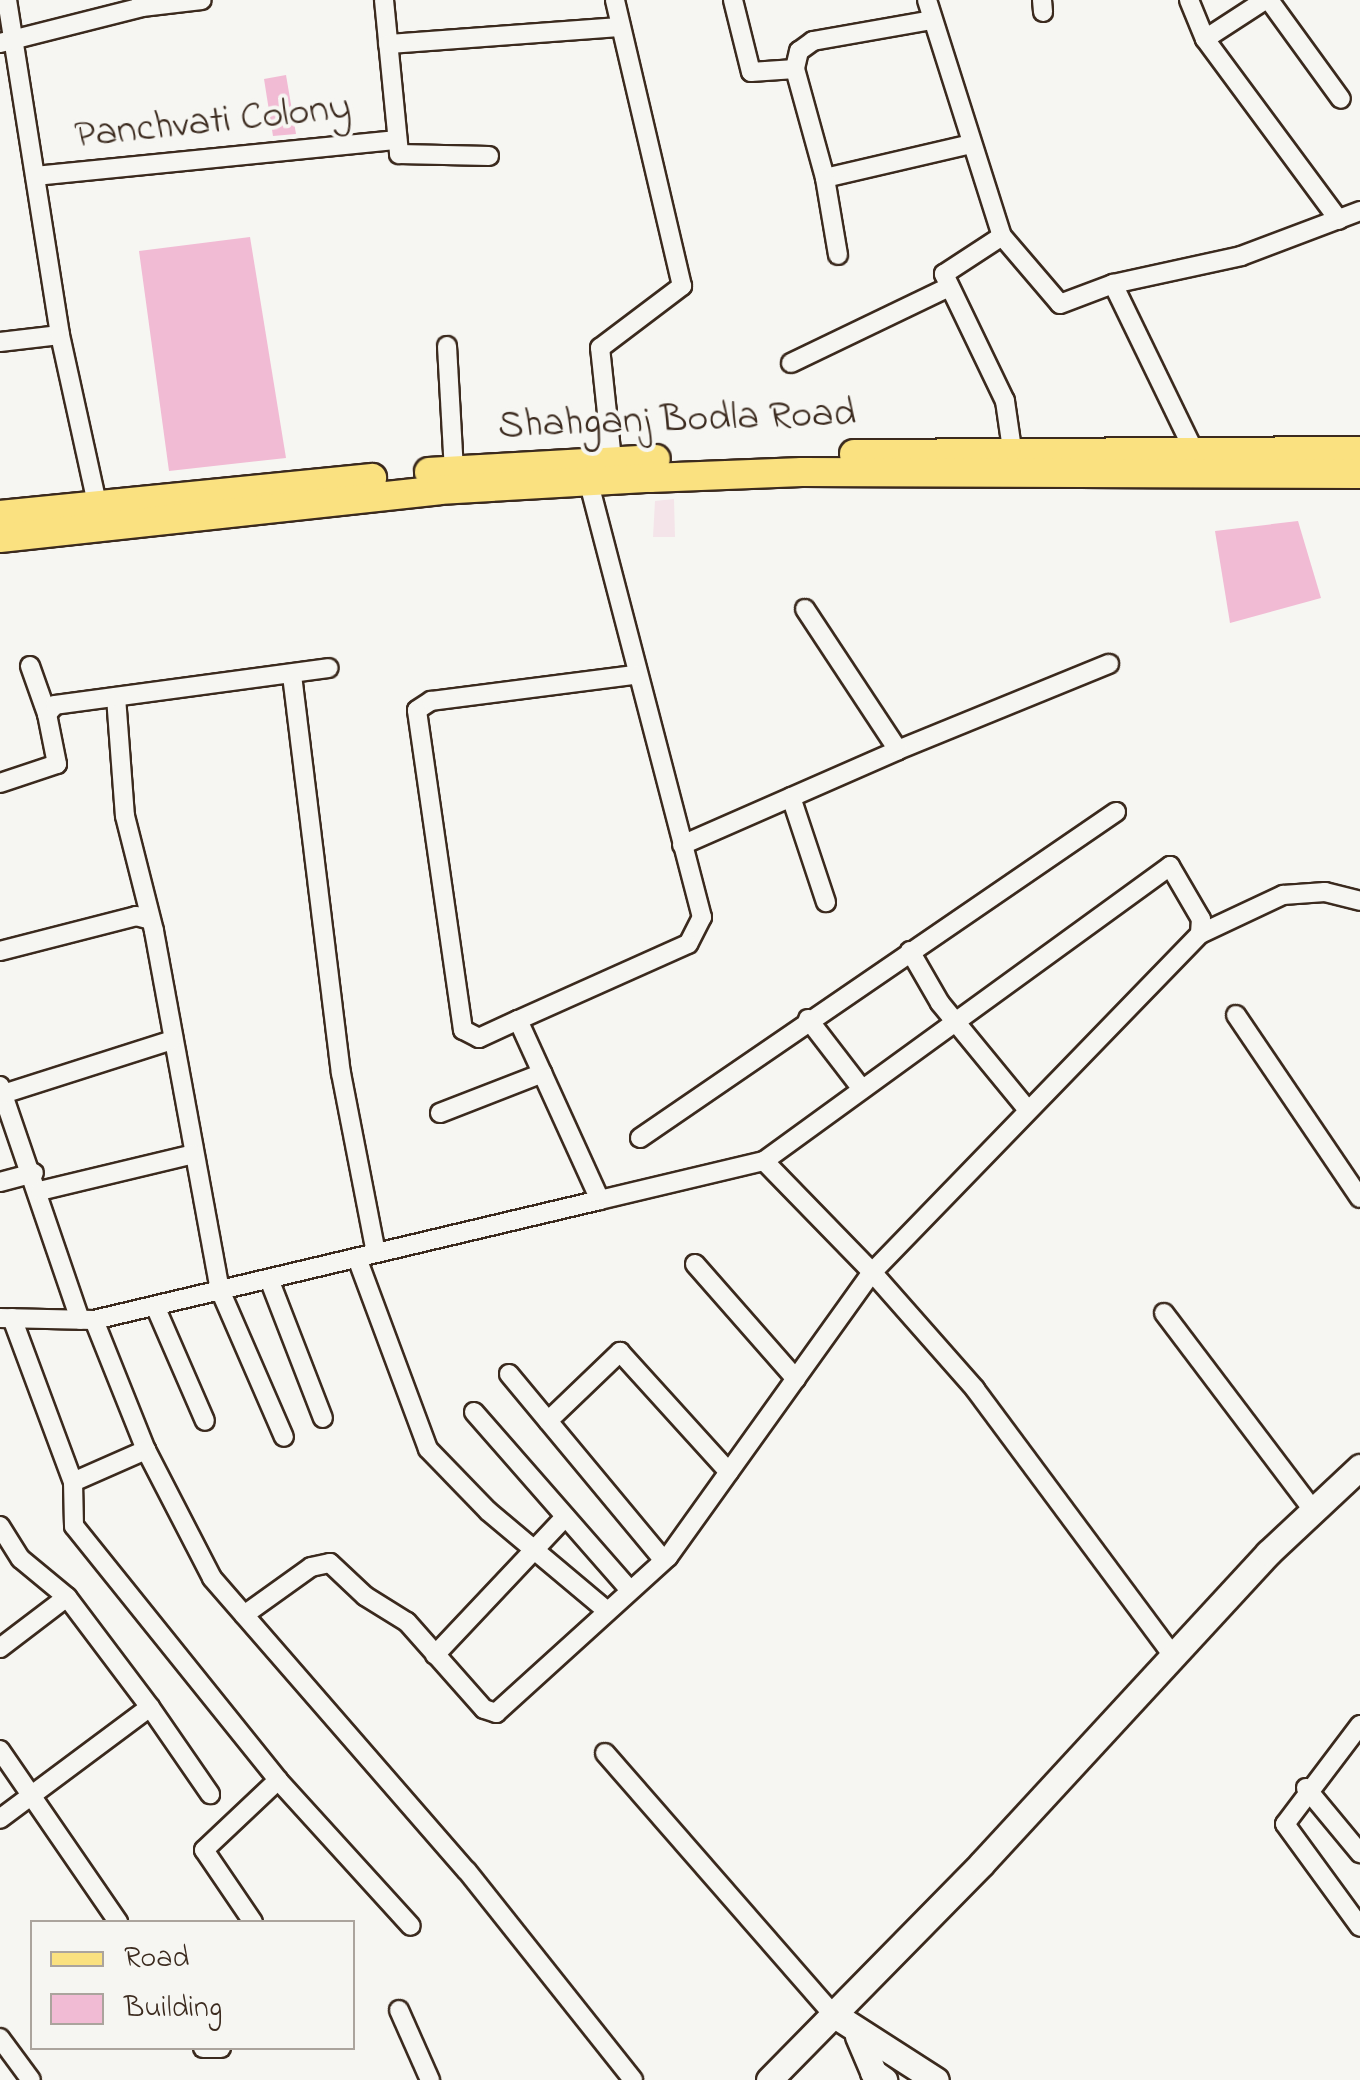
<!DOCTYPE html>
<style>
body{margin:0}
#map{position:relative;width:1360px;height:2080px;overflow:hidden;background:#f6f6f2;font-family:"Indie Flower",sans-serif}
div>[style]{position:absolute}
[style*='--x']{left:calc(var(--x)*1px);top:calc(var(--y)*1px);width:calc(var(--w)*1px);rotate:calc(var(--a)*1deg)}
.built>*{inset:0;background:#f4e4e9}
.building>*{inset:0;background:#f1bbd4}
.roads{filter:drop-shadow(2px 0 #3b2a1e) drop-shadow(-2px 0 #3b2a1e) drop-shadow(0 2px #3b2a1e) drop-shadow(0 -2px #3b2a1e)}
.street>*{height:18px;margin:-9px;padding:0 9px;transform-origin:9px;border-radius:9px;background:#f6f6f2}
.secondary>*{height:25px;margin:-12.5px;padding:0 12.5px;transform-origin:12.5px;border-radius:12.5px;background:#f6f6f2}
.primary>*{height:28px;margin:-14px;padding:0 14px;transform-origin:14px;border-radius:14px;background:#fae180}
span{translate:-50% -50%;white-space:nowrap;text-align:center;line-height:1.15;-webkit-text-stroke:8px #f6f6f2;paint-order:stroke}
.street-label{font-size:40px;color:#3b2a1e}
.legend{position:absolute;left:30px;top:1920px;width:325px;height:130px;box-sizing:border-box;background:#f6f6f2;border:2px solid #aba49d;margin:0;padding:12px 18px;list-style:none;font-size:30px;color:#3b2a1e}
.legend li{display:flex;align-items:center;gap:20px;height:50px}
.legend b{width:50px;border:2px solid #aba49d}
</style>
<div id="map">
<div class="built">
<div style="clip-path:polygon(674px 499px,675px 537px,653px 537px,655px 501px)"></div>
</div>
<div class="building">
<div style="clip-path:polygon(286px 75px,296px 134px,273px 136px,264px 79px)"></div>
<div style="clip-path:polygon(250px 237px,286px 458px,169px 471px,139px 251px)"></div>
<div style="clip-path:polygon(1298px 521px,1321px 598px,1230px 623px,1215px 531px)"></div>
</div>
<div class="roads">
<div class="street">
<div style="--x:7;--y:0;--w:339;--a:81"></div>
<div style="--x:141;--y:0;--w:7;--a:82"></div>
<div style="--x:142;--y:7;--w:60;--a:-6.7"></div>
<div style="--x:384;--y:0;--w:155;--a:84.4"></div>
<div style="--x:399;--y:154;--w:90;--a:1.3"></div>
<div style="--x:733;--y:0;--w:74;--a:76"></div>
<div style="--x:751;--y:72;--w:44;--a:-3.9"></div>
<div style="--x:927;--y:0;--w:248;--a:72.4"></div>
<div style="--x:1042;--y:0;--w:12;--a:85"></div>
<div style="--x:1189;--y:0;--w:42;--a:67.7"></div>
<div style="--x:1205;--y:39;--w:225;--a:53.5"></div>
<div style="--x:1269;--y:0;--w:122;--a:54"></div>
<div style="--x:932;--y:20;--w:121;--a:170"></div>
<div style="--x:813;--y:41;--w:17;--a:144"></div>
<div style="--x:799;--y:51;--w:18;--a:103"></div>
<div style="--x:795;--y:69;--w:113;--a:74.6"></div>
<div style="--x:825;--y:178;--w:150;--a:-13.1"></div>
<div style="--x:1205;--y:39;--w:72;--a:-33"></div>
<div style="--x:0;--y:43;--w:146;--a:-14.2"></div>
<div style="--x:388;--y:44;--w:233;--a:-4.2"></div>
<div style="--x:35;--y:176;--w:364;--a:-5.7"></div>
<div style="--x:825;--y:178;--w:78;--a:80.4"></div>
<div style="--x:1113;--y:284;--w:188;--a:64.1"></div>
<div style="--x:0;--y:342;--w:60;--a:-6.7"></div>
<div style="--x:60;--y:335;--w:181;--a:77.6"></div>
<div style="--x:447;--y:346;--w:124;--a:86.8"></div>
<div style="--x:791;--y:363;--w:173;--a:-25.7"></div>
<div style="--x:1012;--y:449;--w:49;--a:-98.3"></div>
<div style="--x:1005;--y:401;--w:141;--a:-115.7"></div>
<div style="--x:944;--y:274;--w:69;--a:-33.2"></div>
<div style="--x:1002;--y:236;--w:89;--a:49.5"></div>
<div style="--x:1060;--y:304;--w:57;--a:-20.7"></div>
<div style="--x:1113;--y:284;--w:131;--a:-12.3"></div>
<div style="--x:1241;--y:256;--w:127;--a:-20.7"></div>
<div style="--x:613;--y:469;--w:122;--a:-96.1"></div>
<div style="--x:600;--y:348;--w:103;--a:-37.1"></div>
<div style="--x:682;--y:286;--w:294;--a:-103.2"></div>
<div style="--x:586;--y:472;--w:460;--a:75.4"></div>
<div style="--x:702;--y:917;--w:30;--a:117"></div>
<div style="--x:688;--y:944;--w:186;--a:155.9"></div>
<div style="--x:518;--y:1020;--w:198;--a:65.5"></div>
<div style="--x:600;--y:1200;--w:169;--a:-13.4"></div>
<div style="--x:764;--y:1161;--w:502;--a:-36"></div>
<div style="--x:1170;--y:866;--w:61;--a:59.7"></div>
<div style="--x:1201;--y:919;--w:15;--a:94"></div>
<div style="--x:1200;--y:934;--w:471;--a:134.1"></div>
<div style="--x:872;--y:1272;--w:156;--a:48.6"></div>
<div style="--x:975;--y:1389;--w:332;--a:53.4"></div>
<div style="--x:30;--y:666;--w:51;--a:70.5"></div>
<div style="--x:292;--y:675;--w:401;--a:83"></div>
<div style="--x:341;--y:1073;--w:183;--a:79"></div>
<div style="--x:116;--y:697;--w:119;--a:85.7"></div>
<div style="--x:125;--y:816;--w:119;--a:75.8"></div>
<div style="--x:154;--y:931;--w:365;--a:79.6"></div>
<div style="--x:220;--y:1290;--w:160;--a:66.5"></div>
<div style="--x:898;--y:750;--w:228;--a:-22.2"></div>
<div style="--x:0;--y:783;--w:60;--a:-18.4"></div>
<div style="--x:57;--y:764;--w:51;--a:-101.3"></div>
<div style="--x:47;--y:714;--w:12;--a:-48"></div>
<div style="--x:55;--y:705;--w:276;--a:-7.7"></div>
<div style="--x:791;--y:797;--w:111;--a:71.6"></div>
<div style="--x:682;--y:845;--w:236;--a:-23.7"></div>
<div style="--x:898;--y:750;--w:169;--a:-123.4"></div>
<div style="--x:1200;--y:934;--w:92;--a:-25.2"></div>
<div style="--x:1283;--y:895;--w:42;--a:-4.1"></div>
<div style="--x:1325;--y:892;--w:36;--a:14"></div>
<div style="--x:0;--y:951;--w:140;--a:-14.4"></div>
<div style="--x:136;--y:916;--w:11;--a:15"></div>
<div style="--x:910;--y:951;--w:60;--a:60"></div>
<div style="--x:940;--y:1003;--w:137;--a:50.6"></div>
<div style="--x:1236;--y:1015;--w:221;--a:55.9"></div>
<div style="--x:808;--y:1019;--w:88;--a:52.4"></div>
<div style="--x:518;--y:1020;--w:43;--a:155.2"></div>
<div style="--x:479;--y:1038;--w:18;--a:-153"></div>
<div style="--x:463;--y:1030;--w:323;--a:-98.2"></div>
<div style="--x:417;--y:710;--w:17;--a:-33"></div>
<div style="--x:431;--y:701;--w:206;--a:-7.3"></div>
<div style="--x:0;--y:1086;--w:247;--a:71.1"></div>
<div style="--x:3;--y:1094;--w:177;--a:-17.7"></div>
<div style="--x:440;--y:1113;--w:110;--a:-21.2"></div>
<div style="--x:640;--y:1138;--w:577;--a:-34.41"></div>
<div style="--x:0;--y:1182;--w:35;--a:-15"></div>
<div style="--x:40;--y:1191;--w:158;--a:-13.5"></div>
<div style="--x:357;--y:1258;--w:204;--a:69.6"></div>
<div style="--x:428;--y:1449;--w:86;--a:45.9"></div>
<div style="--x:488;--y:1511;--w:155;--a:40"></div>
<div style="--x:695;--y:1264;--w:153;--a:48.7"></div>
<div style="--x:269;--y:1279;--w:149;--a:68.8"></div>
<div style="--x:155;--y:1306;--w:125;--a:66.5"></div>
<div style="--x:1164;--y:1313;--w:248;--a:52.9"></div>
<div style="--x:0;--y:1318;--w:94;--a:1.2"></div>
<div style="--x:94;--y:1320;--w:520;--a:-13.34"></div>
<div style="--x:12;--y:1318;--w:175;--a:69.6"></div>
<div style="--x:73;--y:1482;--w:44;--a:88.7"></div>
<div style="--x:74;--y:1526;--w:326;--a:51.2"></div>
<div style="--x:278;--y:1780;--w:197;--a:47.7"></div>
<div style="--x:94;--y:1320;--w:140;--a:68.2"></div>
<div style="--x:146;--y:1450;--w:144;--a:62.7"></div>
<div style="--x:212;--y:1578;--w:388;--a:49"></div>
<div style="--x:467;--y:1871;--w:267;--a:51.5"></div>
<div style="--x:509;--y:1374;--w:238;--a:50.3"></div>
<div style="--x:661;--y:1557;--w:7;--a:0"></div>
<div style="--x:668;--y:1557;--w:350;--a:-54.4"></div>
<div style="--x:872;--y:1272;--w:155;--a:-134.2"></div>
<div style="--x:474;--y:1412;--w:237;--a:48.8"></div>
<div style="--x:548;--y:1421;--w:100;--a:-43.8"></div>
<div style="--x:620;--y:1352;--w:162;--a:47.8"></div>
<div style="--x:73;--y:1482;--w:80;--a:-23.7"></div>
<div style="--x:0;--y:1526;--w:39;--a:58"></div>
<div style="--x:21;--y:1559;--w:60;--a:39.6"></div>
<div style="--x:244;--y:1615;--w:82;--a:-35.6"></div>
<div style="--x:311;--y:1567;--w:19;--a:-12"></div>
<div style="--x:330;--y:1563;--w:48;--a:43.3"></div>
<div style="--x:365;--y:1596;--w:49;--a:31.8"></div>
<div style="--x:407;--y:1622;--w:116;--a:48.5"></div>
<div style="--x:484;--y:1709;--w:13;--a:18"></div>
<div style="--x:496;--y:1713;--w:232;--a:-42.2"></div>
<div style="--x:0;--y:1648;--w:84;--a:-37.3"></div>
<div style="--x:67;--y:1597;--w:138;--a:53"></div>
<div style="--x:150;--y:1707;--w:187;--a:143.3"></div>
<div style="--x:435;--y:1655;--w:190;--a:-46.7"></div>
<div style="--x:150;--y:1707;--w:106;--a:55.4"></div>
<div style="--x:1360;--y:1725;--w:124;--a:127.1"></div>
<div style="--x:1285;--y:1824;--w:127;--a:53.9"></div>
<div style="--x:0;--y:1750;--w:209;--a:55.5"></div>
<div style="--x:605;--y:1753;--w:347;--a:48.9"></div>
<div style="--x:1306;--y:1788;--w:85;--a:50.3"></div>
<div style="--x:253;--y:1922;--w:87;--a:-124.2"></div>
<div style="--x:204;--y:1850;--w:102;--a:-43.4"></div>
<div style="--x:399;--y:2010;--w:77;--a:66.1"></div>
<div style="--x:0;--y:2038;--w:52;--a:53.6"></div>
<div style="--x:203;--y:2048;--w:18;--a:0"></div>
</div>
<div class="secondary">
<div style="--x:833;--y:2014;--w:122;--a:32.7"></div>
<div style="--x:858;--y:2036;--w:39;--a:67"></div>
<div style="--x:873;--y:2072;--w:14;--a:36"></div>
<div style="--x:769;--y:2080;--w:304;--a:-45.5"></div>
<div style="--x:982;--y:1863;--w:422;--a:-47.3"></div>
<div style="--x:1268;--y:1553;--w:126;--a:-43.1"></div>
</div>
<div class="primary">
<div style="--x:854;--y:454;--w:506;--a:-0.34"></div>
<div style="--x:429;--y:472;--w:227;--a:-3.3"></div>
<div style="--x:0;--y:515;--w:374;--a:-5.7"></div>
<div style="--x:0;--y:538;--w:442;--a:-6.2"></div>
<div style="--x:439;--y:490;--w:211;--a:-3.3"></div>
<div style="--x:650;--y:478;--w:152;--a:-2.3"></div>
<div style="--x:802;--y:472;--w:558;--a:0.21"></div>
</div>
</div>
<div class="street-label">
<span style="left:213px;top:123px;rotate:-6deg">Panchvati Colony</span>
<span style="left:677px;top:421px;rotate:-2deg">Shahganj Bodla Road</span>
</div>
<ul class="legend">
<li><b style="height:12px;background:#fae180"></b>Road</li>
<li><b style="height:28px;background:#f1bbd4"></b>Building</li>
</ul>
</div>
